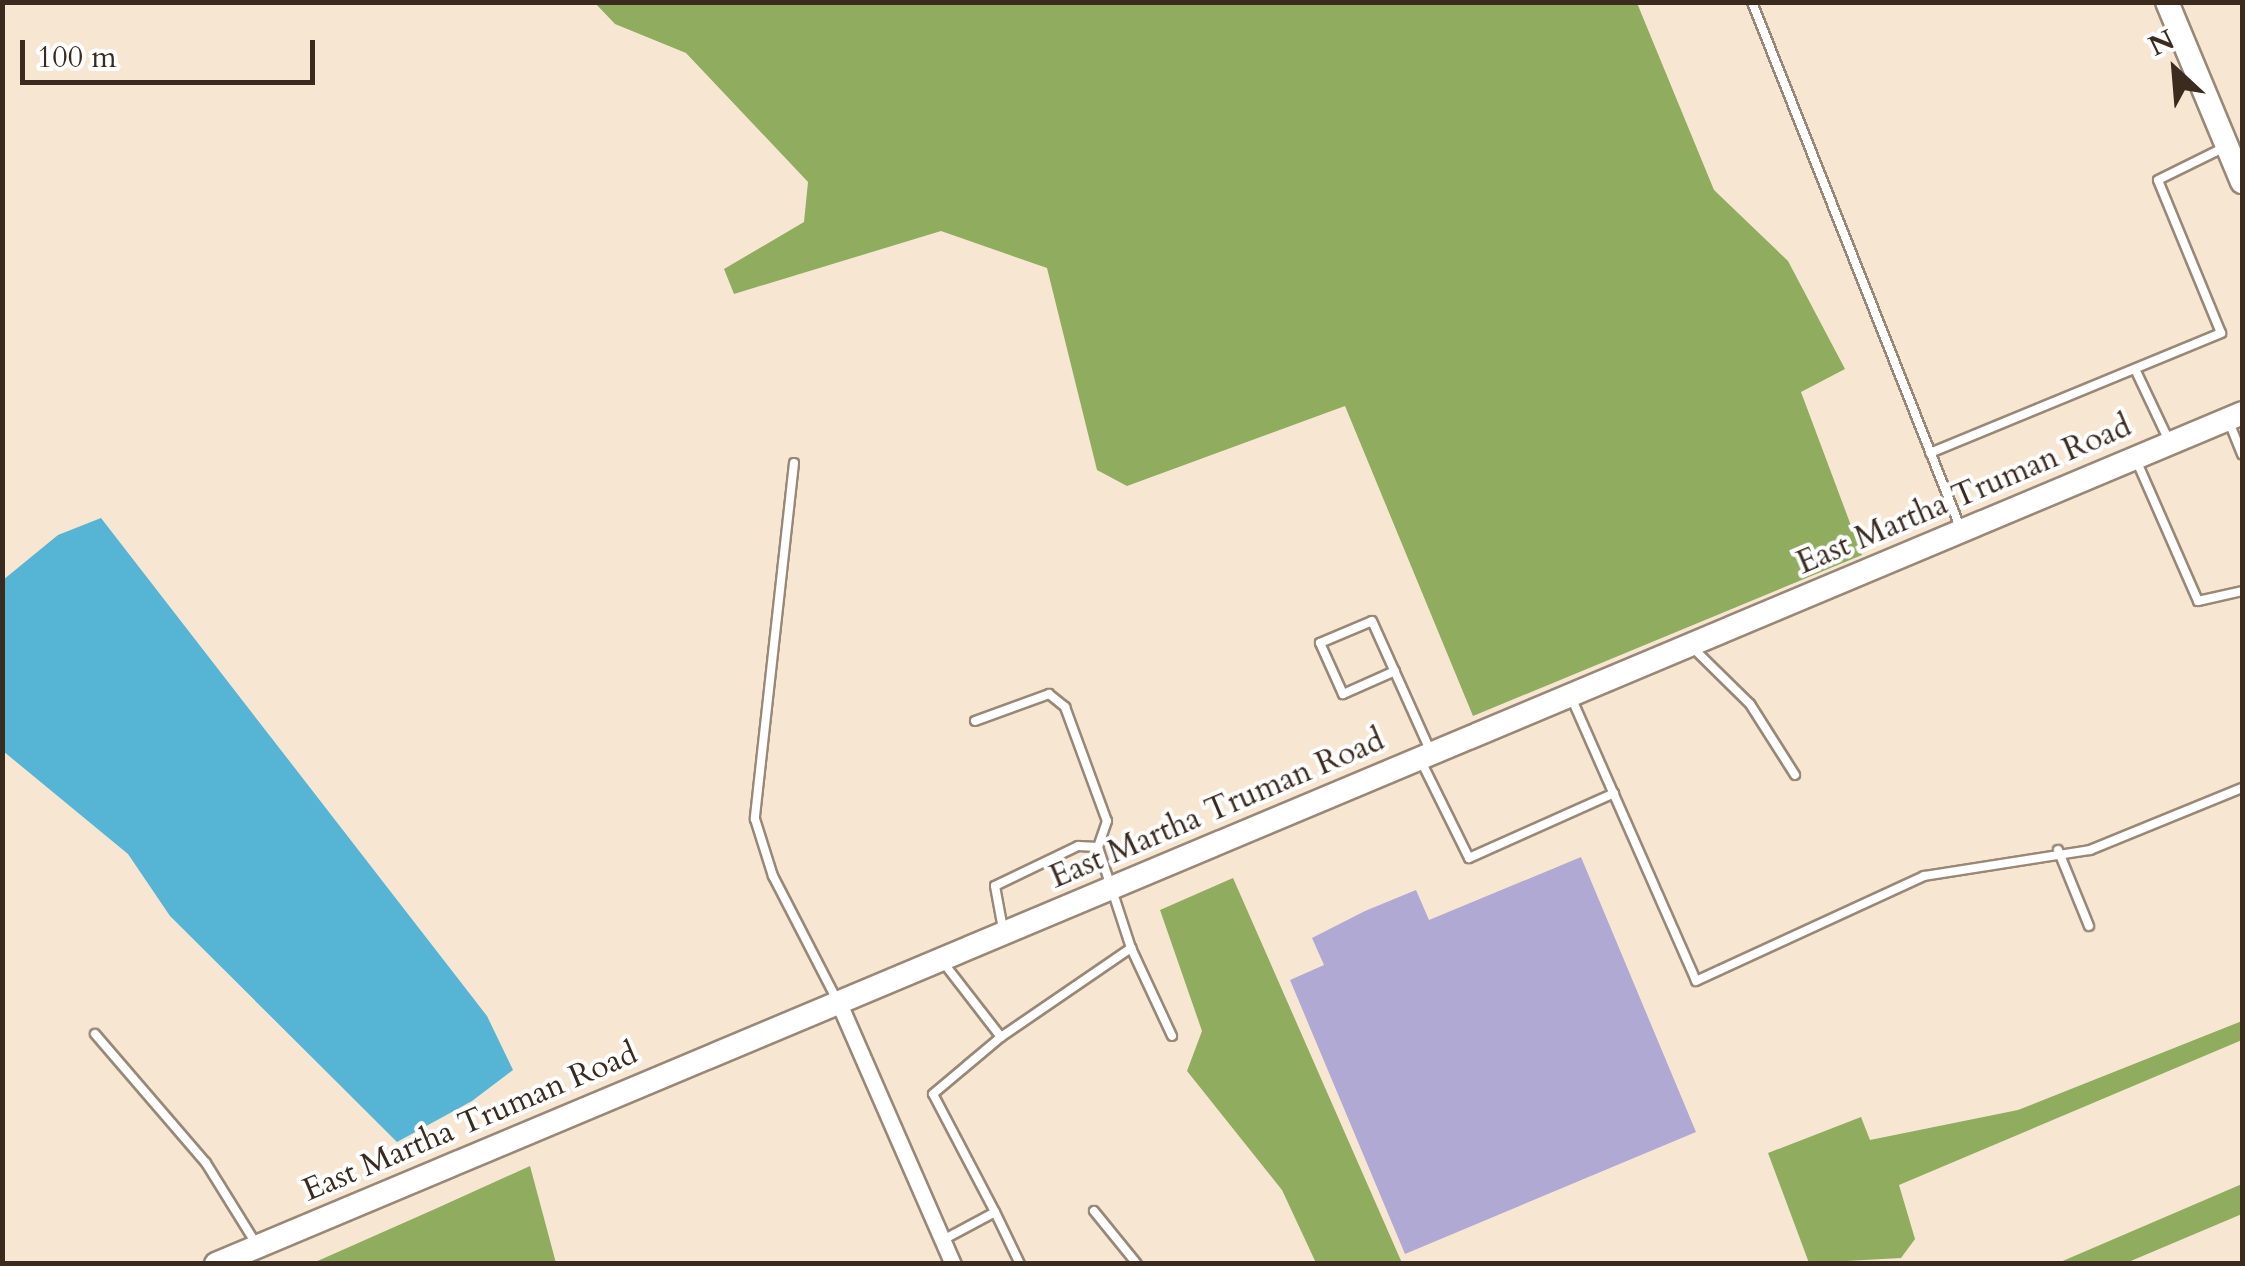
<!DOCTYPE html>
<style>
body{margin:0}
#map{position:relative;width:2245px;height:1266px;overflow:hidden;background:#f7e7d2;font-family:Cardo,serif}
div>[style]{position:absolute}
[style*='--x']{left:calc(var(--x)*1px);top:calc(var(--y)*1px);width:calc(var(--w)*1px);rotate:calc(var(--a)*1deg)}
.forest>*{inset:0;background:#8fac5f}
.water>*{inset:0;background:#56b4d4}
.building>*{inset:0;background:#b0a9d3}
.roads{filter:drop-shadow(2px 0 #998878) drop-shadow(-2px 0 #998878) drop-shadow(0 2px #998878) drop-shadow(0 -2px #998878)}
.service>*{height:8px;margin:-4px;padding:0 4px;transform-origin:4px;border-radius:4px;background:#fff}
.minor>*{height:15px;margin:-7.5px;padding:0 7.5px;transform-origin:7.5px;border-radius:7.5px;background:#fff}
.secondary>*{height:22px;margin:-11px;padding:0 11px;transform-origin:11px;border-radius:11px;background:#fff}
span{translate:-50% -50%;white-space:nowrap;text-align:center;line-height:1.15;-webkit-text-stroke:8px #fff;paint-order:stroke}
.street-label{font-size:32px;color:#3b2a1e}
.frame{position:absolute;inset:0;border:5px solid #3b2a1e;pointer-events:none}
.north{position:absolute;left:2125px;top:20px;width:100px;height:100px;-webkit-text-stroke:8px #fff;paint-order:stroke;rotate:334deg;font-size:28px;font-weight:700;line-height:40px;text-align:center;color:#3b2a1e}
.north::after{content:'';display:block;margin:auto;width:35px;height:45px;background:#3b2a1e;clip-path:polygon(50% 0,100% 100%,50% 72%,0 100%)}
.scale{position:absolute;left:20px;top:40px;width:295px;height:45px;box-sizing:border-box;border:5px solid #3b2a1e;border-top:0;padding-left:12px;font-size:30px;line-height:35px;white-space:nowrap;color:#3b2a1e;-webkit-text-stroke:8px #fff;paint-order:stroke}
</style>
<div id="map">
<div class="forest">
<div style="clip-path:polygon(595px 3px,1637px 3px,1714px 190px,1788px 261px,1845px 369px,1801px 392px,1862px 555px,1473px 716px,1345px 406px,1127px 486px,1097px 470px,1047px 268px,941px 231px,734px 294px,724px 269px,804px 222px,808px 182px,686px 53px,615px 24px)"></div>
<div style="clip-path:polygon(1233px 878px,1402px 1263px,1316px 1263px,1282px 1190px,1187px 1071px,1202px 1031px,1160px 910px)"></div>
<div style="clip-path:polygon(2242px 1021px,2242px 1040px,1899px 1185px,1915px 1239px,1901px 1258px,1809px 1263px,1768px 1153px,1861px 1117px,1870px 1140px,2018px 1110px)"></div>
<div style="clip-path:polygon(530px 1166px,556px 1263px,313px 1263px,435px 1209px)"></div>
<div style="clip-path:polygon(2242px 1184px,2242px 1214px,2126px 1263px,2058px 1263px)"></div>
</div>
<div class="water">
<div style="clip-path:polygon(101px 518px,487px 1016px,513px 1070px,472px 1101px,397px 1142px,170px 916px,128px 854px,3px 751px,3px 580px,58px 535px)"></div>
</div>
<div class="building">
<div style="clip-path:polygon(1581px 857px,1696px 1132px,1405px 1254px,1290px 980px,1324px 965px,1312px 938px,1365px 911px,1416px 890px,1429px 920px)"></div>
</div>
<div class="roads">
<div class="service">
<div style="--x:1752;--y:2;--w:565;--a:68.39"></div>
<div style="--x:2135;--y:369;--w:80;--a:64.7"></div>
<div style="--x:2229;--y:422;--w:35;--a:68"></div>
<div style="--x:1930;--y:453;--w:315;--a:-22.4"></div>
<div style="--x:2221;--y:333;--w:165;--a:-112.4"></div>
<div style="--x:2158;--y:180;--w:75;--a:-26.2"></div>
<div style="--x:2137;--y:462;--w:152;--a:66.3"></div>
<div style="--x:2198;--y:601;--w:45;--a:-12.8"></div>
<div style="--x:794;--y:463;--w:358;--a:96.3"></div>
<div style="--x:755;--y:819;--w:60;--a:72.5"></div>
<div style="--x:773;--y:876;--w:137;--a:62.7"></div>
<div style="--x:1693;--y:648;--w:80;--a:44.5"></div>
<div style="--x:1750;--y:704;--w:84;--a:57.6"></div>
<div style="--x:1395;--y:671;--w:57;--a:156.1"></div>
<div style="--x:1343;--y:694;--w:56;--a:-114.3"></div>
<div style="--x:1320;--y:643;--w:56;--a:-22.9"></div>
<div style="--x:1372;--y:621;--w:141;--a:65.8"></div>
<div style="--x:1571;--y:697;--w:310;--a:66.2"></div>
<div style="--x:1696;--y:981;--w:251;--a:-24.7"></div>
<div style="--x:1924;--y:876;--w:168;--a:-8.9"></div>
<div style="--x:2090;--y:850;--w:164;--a:-22.2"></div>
<div style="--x:975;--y:721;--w:79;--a:-20"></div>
<div style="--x:1049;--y:694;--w:21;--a:39"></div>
<div style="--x:1065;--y:707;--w:121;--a:69.8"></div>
<div style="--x:1107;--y:821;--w:28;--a:109"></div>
<div style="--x:1422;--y:763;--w:106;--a:63.7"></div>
<div style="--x:1469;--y:858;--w:159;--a:-24.1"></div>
<div style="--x:2058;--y:850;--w:82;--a:67.8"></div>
<div style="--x:1131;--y:948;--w:97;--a:65"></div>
<div style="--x:95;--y:1034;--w:170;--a:49.3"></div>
<div style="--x:206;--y:1163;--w:93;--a:58.2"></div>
<div style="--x:1001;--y:1037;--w:158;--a:-34.4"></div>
<div style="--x:1131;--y:948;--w:106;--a:-108.1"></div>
<div style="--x:1098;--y:847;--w:20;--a:-177"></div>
<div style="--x:1078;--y:846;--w:92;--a:154.3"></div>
<div style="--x:995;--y:886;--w:44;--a:79.5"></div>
<div style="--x:1094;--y:1211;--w:68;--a:50.9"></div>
<div style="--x:995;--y:1212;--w:58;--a:64.3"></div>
<div style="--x:941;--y:1241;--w:61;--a:-28.2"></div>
<div style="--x:995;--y:1212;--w:133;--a:-117.7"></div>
<div style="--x:933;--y:1094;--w:89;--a:-40"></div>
<div style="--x:1001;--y:1037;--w:96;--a:-127.8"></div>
</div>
<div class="minor">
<div style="--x:838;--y:1001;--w:287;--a:66.4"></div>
</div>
<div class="secondary">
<div style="--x:2167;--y:2;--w:195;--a:67.4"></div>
<div style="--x:216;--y:1264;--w:2197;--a:-22.78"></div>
</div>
</div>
<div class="street-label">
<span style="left:1964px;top:495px;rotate:-23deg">East Martha Truman Road</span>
<span style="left:1217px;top:809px;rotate:-23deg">East Martha Truman Road</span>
<span style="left:470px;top:1122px;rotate:-23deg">East Martha Truman Road</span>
</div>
<div class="frame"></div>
<div class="north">N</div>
<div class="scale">100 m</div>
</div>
